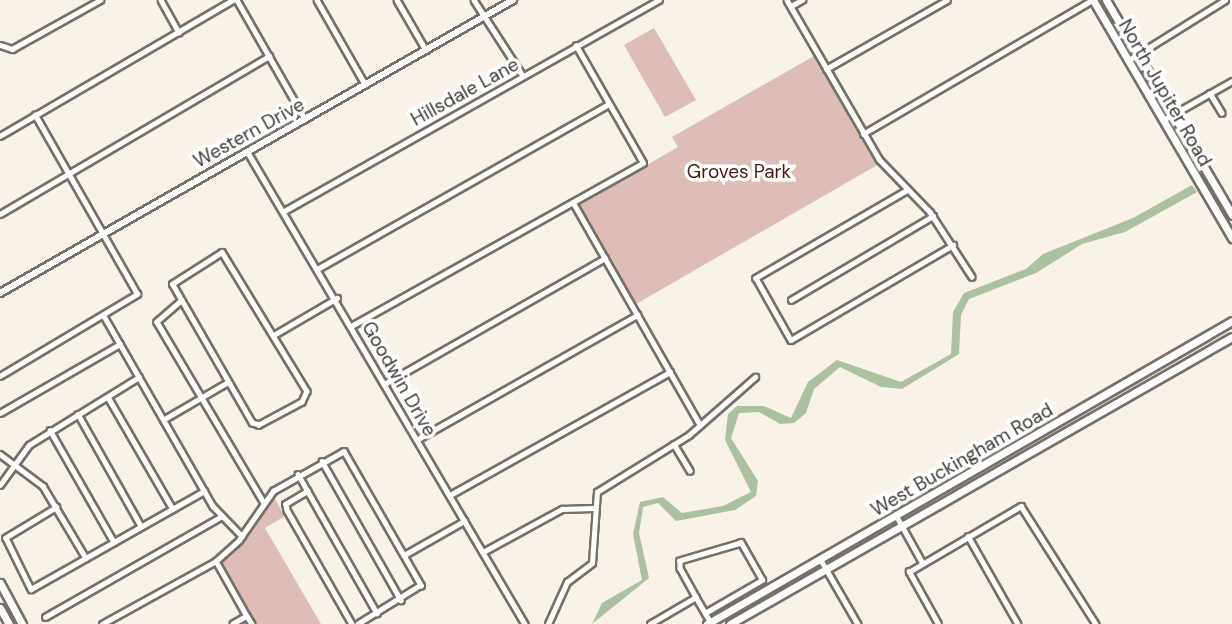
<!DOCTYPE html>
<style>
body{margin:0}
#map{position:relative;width:1232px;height:624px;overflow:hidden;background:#f8f2e8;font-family:"DM Sans",sans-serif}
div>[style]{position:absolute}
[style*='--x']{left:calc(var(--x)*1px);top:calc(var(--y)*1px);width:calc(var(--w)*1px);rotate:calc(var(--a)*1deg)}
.green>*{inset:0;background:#dcbdb7}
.water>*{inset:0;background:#acc19f}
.roads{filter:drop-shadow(2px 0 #757068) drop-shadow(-2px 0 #757068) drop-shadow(0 2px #757068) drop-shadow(0 -2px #757068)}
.minor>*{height:4.5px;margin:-2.25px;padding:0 2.25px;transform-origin:2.25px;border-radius:2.25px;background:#fff}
.tertiary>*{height:6px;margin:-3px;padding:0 3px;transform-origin:3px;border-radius:3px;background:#fff}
.secondary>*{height:7px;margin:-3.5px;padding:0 3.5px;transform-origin:3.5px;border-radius:3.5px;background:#fff}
.primary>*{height:7px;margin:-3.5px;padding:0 3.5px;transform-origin:3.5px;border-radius:3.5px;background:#fff}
span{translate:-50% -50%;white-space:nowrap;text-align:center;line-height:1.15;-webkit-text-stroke:7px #fff;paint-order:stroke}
.street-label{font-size:19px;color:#3c3a36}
.park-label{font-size:19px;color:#4c1710}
</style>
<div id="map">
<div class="green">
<div style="clip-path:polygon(654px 28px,696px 100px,665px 117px,624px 45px)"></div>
<div style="clip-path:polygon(814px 56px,879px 164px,636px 304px,578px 205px,678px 147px,672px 137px)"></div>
<div style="clip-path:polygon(272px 494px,285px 516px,265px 528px,321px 624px,255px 624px,221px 564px)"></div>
</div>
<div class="water">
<div style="clip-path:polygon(1192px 185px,1197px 192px,1125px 232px,1082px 244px,1036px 273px,969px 299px,961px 315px,959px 354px,902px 389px,881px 387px,840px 367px,814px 389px,806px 413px,794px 423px,780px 424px,759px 412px,739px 413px,731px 438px,758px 481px,756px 496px,735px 510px,676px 521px,658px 503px,643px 507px,639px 533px,649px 578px,592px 624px,602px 603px,642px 580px,633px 534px,640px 502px,663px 497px,682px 513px,723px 506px,751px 492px,725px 440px,728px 414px,737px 406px,764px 406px,791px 418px,808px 382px,837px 360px,901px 382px,951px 354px,953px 312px,964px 293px,1026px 269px,1043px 254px,1133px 218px)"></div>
</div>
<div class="roads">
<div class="minor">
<div style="--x:161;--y:0;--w:37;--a:61"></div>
<div style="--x:237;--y:0;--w:137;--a:60.3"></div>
<div style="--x:317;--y:0;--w:97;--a:60.3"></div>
<div style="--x:397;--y:0;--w:58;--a:59.9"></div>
<div style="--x:474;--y:0;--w:90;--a:57.2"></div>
<div style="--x:787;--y:0;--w:184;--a:59.9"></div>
<div style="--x:879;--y:159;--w:74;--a:46.1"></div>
<div style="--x:930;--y:212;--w:77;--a:57.1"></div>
<div style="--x:791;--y:6;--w:13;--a:-29"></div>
<div style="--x:0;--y:45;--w:13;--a:18"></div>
<div style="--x:12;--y:49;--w:101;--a:-29.1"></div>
<div style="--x:1129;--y:60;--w:113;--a:-32"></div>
<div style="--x:826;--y:69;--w:139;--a:-29.7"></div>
<div style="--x:1210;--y:93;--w:23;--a:59"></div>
<div style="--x:1163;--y:120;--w:79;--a:-29.5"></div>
<div style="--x:863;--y:134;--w:265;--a:-30.3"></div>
<div style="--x:0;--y:136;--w:270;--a:-30.3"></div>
<div style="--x:247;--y:151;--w:549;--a:59.56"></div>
<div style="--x:908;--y:190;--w:176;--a:149.9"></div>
<div style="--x:756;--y:278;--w:71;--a:60.6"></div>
<div style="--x:791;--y:340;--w:188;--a:-30.4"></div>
<div style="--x:573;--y:202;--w:257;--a:60.3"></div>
<div style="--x:286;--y:210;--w:428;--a:-29.4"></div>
<div style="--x:0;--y:214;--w:312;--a:-30.4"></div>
<div style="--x:222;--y:252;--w:163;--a:58.6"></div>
<div style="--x:307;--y:391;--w:12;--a:114"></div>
<div style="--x:302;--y:402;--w:49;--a:151.9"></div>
<div style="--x:259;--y:425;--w:7;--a:-164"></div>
<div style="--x:252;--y:423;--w:160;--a:-119.9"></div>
<div style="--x:172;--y:284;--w:59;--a:-32.6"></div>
<div style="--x:319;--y:268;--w:333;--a:-29.5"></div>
<div style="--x:791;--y:300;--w:165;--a:-30.6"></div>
<div style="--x:181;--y:301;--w:32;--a:139"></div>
<div style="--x:157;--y:322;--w:208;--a:59.4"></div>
<div style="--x:104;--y:316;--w:219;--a:60.2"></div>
<div style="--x:213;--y:506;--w:42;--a:46"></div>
<div style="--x:353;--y:325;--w:332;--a:-29.2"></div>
<div style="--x:643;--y:163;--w:135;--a:-119.8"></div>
<div style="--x:274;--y:335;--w:73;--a:-30.4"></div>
<div style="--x:0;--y:376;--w:160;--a:-30.9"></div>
<div style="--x:137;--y:294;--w:206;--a:-119.7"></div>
<div style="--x:386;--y:383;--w:252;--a:-29.7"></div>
<div style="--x:108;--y:397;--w:129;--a:59.9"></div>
<div style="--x:0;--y:413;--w:138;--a:-29.9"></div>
<div style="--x:78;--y:414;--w:129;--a:60.6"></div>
<div style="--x:163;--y:420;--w:75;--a:-30.3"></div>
<div style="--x:50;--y:430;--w:129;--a:60.3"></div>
<div style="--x:418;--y:439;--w:252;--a:-29.5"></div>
<div style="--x:674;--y:444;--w:31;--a:59"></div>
<div style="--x:0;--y:454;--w:54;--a:36.7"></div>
<div style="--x:43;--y:486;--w:84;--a:59.2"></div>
<div style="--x:322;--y:461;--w:160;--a:60.4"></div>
<div style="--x:298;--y:474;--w:160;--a:60.4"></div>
<div style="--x:0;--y:485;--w:49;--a:-54.1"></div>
<div style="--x:29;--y:445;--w:129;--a:-31.7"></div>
<div style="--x:308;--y:491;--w:26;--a:149"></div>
<div style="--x:286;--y:504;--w:6;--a:81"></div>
<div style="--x:287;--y:510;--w:131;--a:60.3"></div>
<div style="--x:450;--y:495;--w:252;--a:-29.2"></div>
<div style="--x:57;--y:507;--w:60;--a:148.7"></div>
<div style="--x:6;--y:538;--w:57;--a:63.9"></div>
<div style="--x:31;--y:589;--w:199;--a:-29.5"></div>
<div style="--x:896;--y:515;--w:54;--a:61"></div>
<div style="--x:968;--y:536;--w:101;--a:60.4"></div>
<div style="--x:483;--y:552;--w:90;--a:-28.6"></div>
<div style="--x:562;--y:509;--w:31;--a:-2"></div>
<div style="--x:406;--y:554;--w:67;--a:-29.6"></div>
<div style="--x:821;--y:560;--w:74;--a:60"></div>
<div style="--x:216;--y:561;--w:63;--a:60.6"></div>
<div style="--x:247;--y:616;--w:16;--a:150"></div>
<div style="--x:705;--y:613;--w:66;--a:-30.1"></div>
<div style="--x:762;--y:580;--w:43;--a:-119.6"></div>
<div style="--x:741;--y:543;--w:64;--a:163.6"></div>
<div style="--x:680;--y:561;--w:7;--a:90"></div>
<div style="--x:680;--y:568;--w:33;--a:61"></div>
<div style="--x:696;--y:597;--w:30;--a:60"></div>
<div style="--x:247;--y:616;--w:9;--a:58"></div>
<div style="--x:45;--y:617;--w:202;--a:-29.7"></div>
<div style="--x:102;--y:624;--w:130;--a:-28.9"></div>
<div style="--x:216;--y:561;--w:31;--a:-42"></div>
<div style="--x:239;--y:540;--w:60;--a:-55.2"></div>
<div style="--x:273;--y:491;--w:81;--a:-29.4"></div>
<div style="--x:344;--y:451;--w:155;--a:60.1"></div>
<div style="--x:421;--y:585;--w:74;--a:148.2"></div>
<div style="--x:548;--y:624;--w:46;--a:-65.7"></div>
<div style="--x:567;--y:582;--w:31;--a:-37"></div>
<div style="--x:592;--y:563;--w:71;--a:-86"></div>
<div style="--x:597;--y:492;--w:108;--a:-31.8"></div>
<div style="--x:689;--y:435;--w:88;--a:-41.3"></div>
<div style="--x:650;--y:624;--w:53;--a:-30.4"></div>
<div style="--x:938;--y:624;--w:60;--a:-119.1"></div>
<div style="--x:909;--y:572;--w:130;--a:-30.5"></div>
<div style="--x:1021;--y:506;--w:140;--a:57.6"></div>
</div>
<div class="tertiary">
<div style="--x:0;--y:293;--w:591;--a:-29.73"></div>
</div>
<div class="secondary">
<div style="--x:0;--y:583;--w:47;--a:61.8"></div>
<div style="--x:0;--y:608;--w:18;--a:61"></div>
<div style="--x:707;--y:624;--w:606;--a:-29.99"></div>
<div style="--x:730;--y:624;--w:578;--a:-29.76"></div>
</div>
<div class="primary">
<div style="--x:1093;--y:0;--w:276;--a:59.7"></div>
<div style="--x:1106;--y:0;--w:249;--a:59.6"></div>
</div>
</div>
<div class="street-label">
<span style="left:465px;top:92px;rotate:-29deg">Hillsdale Lane</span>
<span style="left:1165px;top:93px;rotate:60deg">North Jupiter Road</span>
<span style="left:249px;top:133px;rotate:-29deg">Western Drive</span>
<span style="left:399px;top:379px;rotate:60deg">Goodwin Drive</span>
<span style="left:962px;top:460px;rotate:-30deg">West Buckingham Road</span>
</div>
<div class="park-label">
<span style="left:739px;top:172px">Groves Park</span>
</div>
</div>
